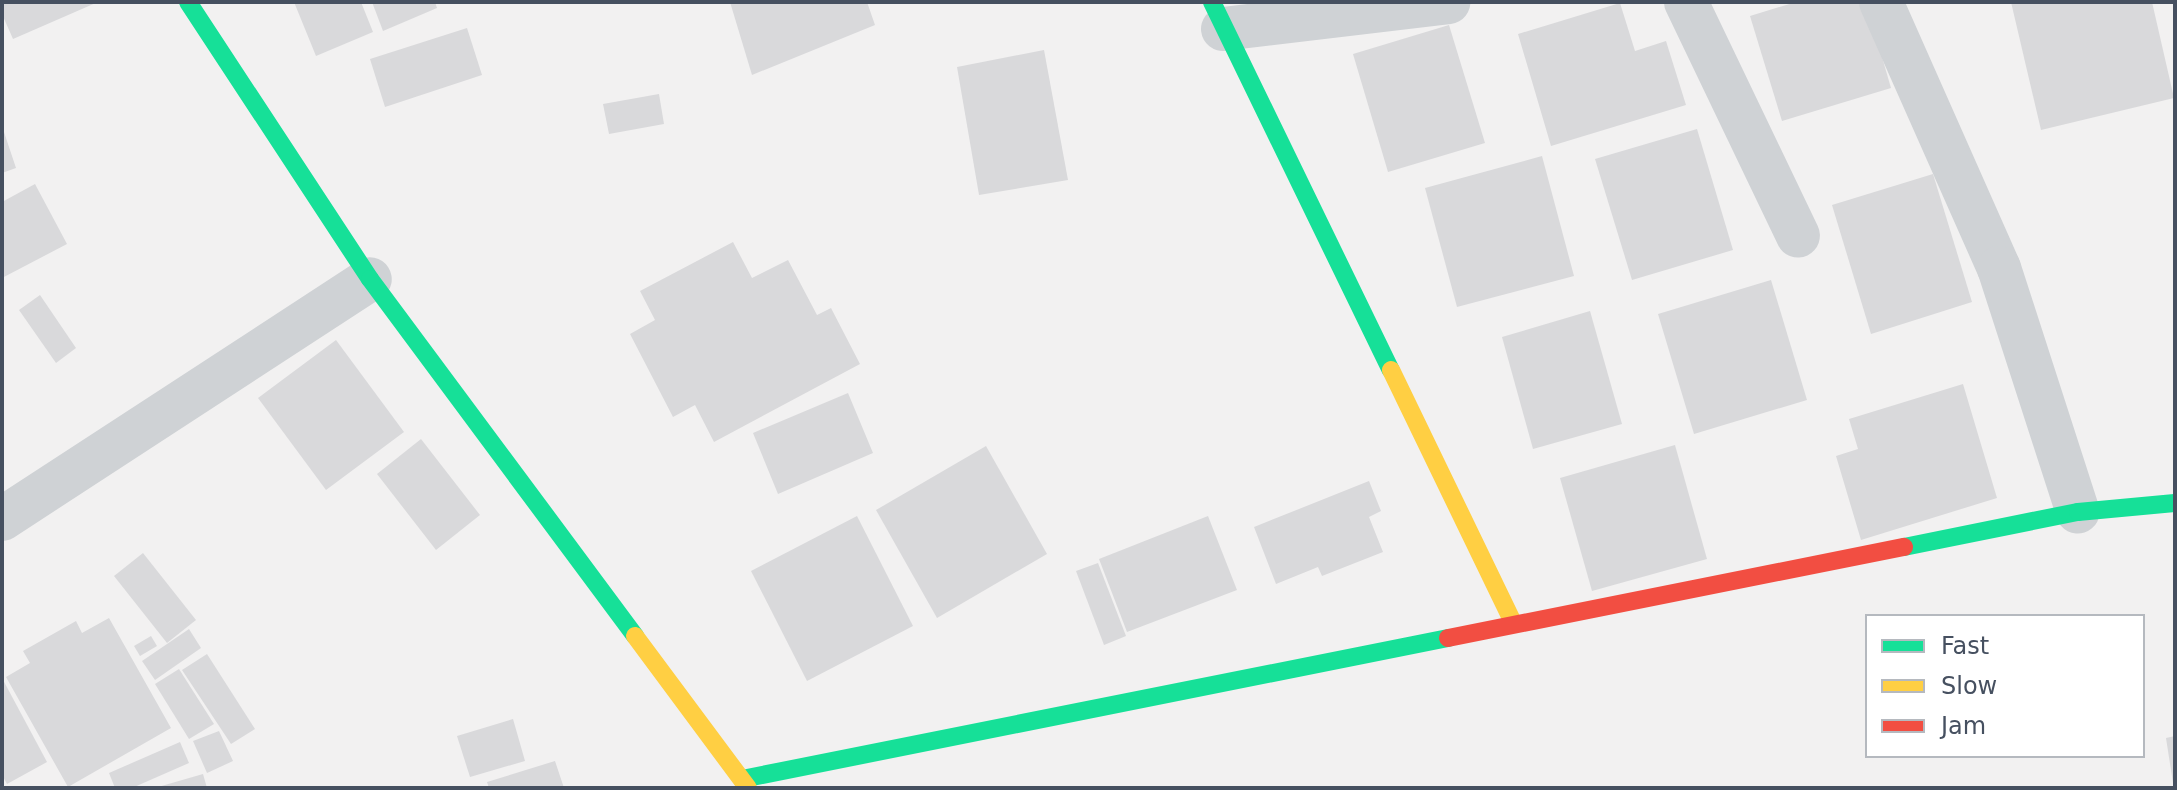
<!DOCTYPE html>
<style>
body{margin:0}
#map{position:relative;width:2177px;height:790px;overflow:hidden;background:#f2f1f1;font-family:"DejaVu Sans",sans-serif}
div>[style]{position:absolute}
[style*='--x']{left:calc(var(--x)*1px);top:calc(var(--y)*1px);width:calc(var(--w)*1px);rotate:calc(var(--a)*1deg)}
.building>*{inset:0;background:#d9d9db}
.street>*{height:44px;margin:-22px;padding:0 22px;transform-origin:22px;border-radius:22px;background:#cfd2d5}
.fast>*{height:18px;margin:-9px;padding:0 9px;transform-origin:9px;border-radius:9px;background:#16e098}
.slow>*{height:18px;margin:-9px;padding:0 9px;transform-origin:9px;border-radius:9px;background:#ffcf43}
.jam>*{height:18px;margin:-9px;padding:0 9px;transform-origin:9px;border-radius:9px;background:#f24e42}
span{translate:-50% -50%;white-space:nowrap;text-align:center;line-height:1.15;-webkit-text-stroke:6px #fff;paint-order:stroke}
.frame{position:absolute;inset:0;border:4px solid #465060;pointer-events:none}
.legend{position:absolute;left:1865px;top:614px;width:280px;height:144px;box-sizing:border-box;background:#fff;border:2px solid #b5b9bf;margin:0;padding:10px 14px;list-style:none;font-size:24px;color:#465060}
.legend li{display:flex;align-items:center;gap:16px;height:40px}
.legend b{width:40px;border:2px solid #b5b9bf}
</style>
<div id="map">
<div class="building">
<div style="clip-path:polygon(2px 2px,98px 2px,13px 39px,2px 14px)"></div>
<div style="clip-path:polygon(294px 2px,361px 2px,373px 32px,316px 56px)"></div>
<div style="clip-path:polygon(372px 2px,435px 2px,437px 8px,383px 31px)"></div>
<div style="clip-path:polygon(730px 2px,867px 2px,875px 25px,752px 75px)"></div>
<div style="clip-path:polygon(1796px 2px,1866px 2px,1891px 88px,1782px 121px,1750px 16px)"></div>
<div style="clip-path:polygon(2011px 2px,2152px 2px,2174px 98px,2041px 130px)"></div>
<div style="clip-path:polygon(1620px 3px,1635px 51px,1666px 41px,1686px 105px,1551px 146px,1518px 34px)"></div>
<div style="clip-path:polygon(1449px 25px,1485px 143px,1388px 172px,1353px 54px)"></div>
<div style="clip-path:polygon(467px 28px,482px 75px,385px 107px,370px 59px)"></div>
<div style="clip-path:polygon(1044px 50px,1068px 180px,979px 195px,957px 67px)"></div>
<div style="clip-path:polygon(659px 94px,664px 124px,609px 134px,603px 104px)"></div>
<div style="clip-path:polygon(2px 126px,16px 168px,2px 173px)"></div>
<div style="clip-path:polygon(1697px 129px,1733px 250px,1632px 280px,1595px 159px)"></div>
<div style="clip-path:polygon(1542px 156px,1574px 276px,1457px 307px,1425px 188px)"></div>
<div style="clip-path:polygon(1933px 174px,1972px 302px,1871px 334px,1832px 205px)"></div>
<div style="clip-path:polygon(35px 184px,67px 244px,2px 278px,2px 202px)"></div>
<div style="clip-path:polygon(733px 242px,752px 278px,788px 260px,817px 315px,831px 308px,860px 364px,714px 442px,695px 405px,673px 417px,630px 334px,655px 320px,640px 291px)"></div>
<div style="clip-path:polygon(1771px 280px,1807px 400px,1694px 434px,1658px 314px)"></div>
<div style="clip-path:polygon(40px 295px,76px 348px,56px 363px,19px 310px)"></div>
<div style="clip-path:polygon(1590px 311px,1622px 424px,1533px 449px,1502px 337px)"></div>
<div style="clip-path:polygon(336px 340px,404px 432px,326px 490px,258px 398px)"></div>
<div style="clip-path:polygon(1963px 384px,1997px 498px,1861px 540px,1836px 456px,1858px 449px,1849px 419px)"></div>
<div style="clip-path:polygon(848px 393px,873px 453px,778px 494px,753px 433px)"></div>
<div style="clip-path:polygon(421px 439px,480px 515px,436px 550px,377px 474px)"></div>
<div style="clip-path:polygon(1675px 445px,1707px 559px,1592px 591px,1560px 478px)"></div>
<div style="clip-path:polygon(986px 446px,1047px 554px,937px 618px,876px 510px)"></div>
<div style="clip-path:polygon(1369px 481px,1381px 511px,1369px 517px,1383px 552px,1322px 576px,1318px 567px,1276px 584px,1254px 527px)"></div>
<div style="clip-path:polygon(857px 516px,913px 626px,807px 681px,751px 571px)"></div>
<div style="clip-path:polygon(1208px 516px,1237px 590px,1127px 632px,1099px 559px)"></div>
<div style="clip-path:polygon(143px 553px,196px 620px,167px 643px,114px 576px)"></div>
<div style="clip-path:polygon(1098px 563px,1126px 636px,1104px 645px,1076px 571px)"></div>
<div style="clip-path:polygon(109px 618px,171px 728px,68px 787px,6px 677px,30px 663px,23px 651px,76px 621px,82px 633px)"></div>
<div style="clip-path:polygon(189px 629px,201px 648px,155px 680px,142px 661px)"></div>
<div style="clip-path:polygon(151px 636px,157px 646px,140px 656px,134px 646px)"></div>
<div style="clip-path:polygon(207px 654px,255px 729px,231px 744px,182px 670px)"></div>
<div style="clip-path:polygon(179px 669px,214px 724px,189px 739px,155px 684px)"></div>
<div style="clip-path:polygon(2px 678px,47px 762px,7px 784px,2px 775px)"></div>
<div style="clip-path:polygon(513px 719px,525px 761px,470px 777px,457px 736px)"></div>
<div style="clip-path:polygon(219px 731px,233px 761px,207px 773px,193px 741px)"></div>
<div style="clip-path:polygon(2175px 736px,2175px 783px,2173px 783px,2166px 738px)"></div>
<div style="clip-path:polygon(180px 742px,189px 763px,132px 788px,115px 788px,109px 773px)"></div>
<div style="clip-path:polygon(555px 761px,564px 788px,489px 788px,487px 782px)"></div>
<div style="clip-path:polygon(203px 774px,207px 788px,158px 788px,158px 787px)"></div>
</div>
<div class="street">
<div style="--x:1686;--y:2;--w:259;--a:64.4"></div>
<div style="--x:1881;--y:2;--w:291;--a:66.1"></div>
<div style="--x:1999;--y:268;--w:256;--a:72.1"></div>
<div style="--x:1223;--y:29;--w:227;--a:-6.8"></div>
<div style="--x:2;--y:519;--w:439;--a:-33.1"></div>
</div>
<div class="fast">
<div style="--x:188;--y:2;--w:331;--a:56.7"></div>
<div style="--x:370;--y:279;--w:445;--a:53.4"></div>
<div style="--x:1212;--y:2;--w:409;--a:64.1"></div>
<div style="--x:1904;--y:547;--w:177;--a:-11.4"></div>
<div style="--x:2078;--y:512;--w:97;--a:-5.3"></div>
<div style="--x:742;--y:779;--w:720;--a:-11.29"></div>
</div>
<div class="slow">
<div style="--x:1391;--y:370;--w:282;--a:64.2"></div>
<div style="--x:635;--y:636;--w:189;--a:53.4"></div>
</div>
<div class="jam">
<div style="--x:1448;--y:638;--w:465;--a:-11.3"></div>
</div>
<div class="frame"></div>
<ul class="legend">
<li><b style="height:10px;background:#16e098"></b>Fast</li>
<li><b style="height:10px;background:#ffcf43"></b>Slow</li>
<li><b style="height:10px;background:#f24e42"></b>Jam</li>
</ul>
</div>
